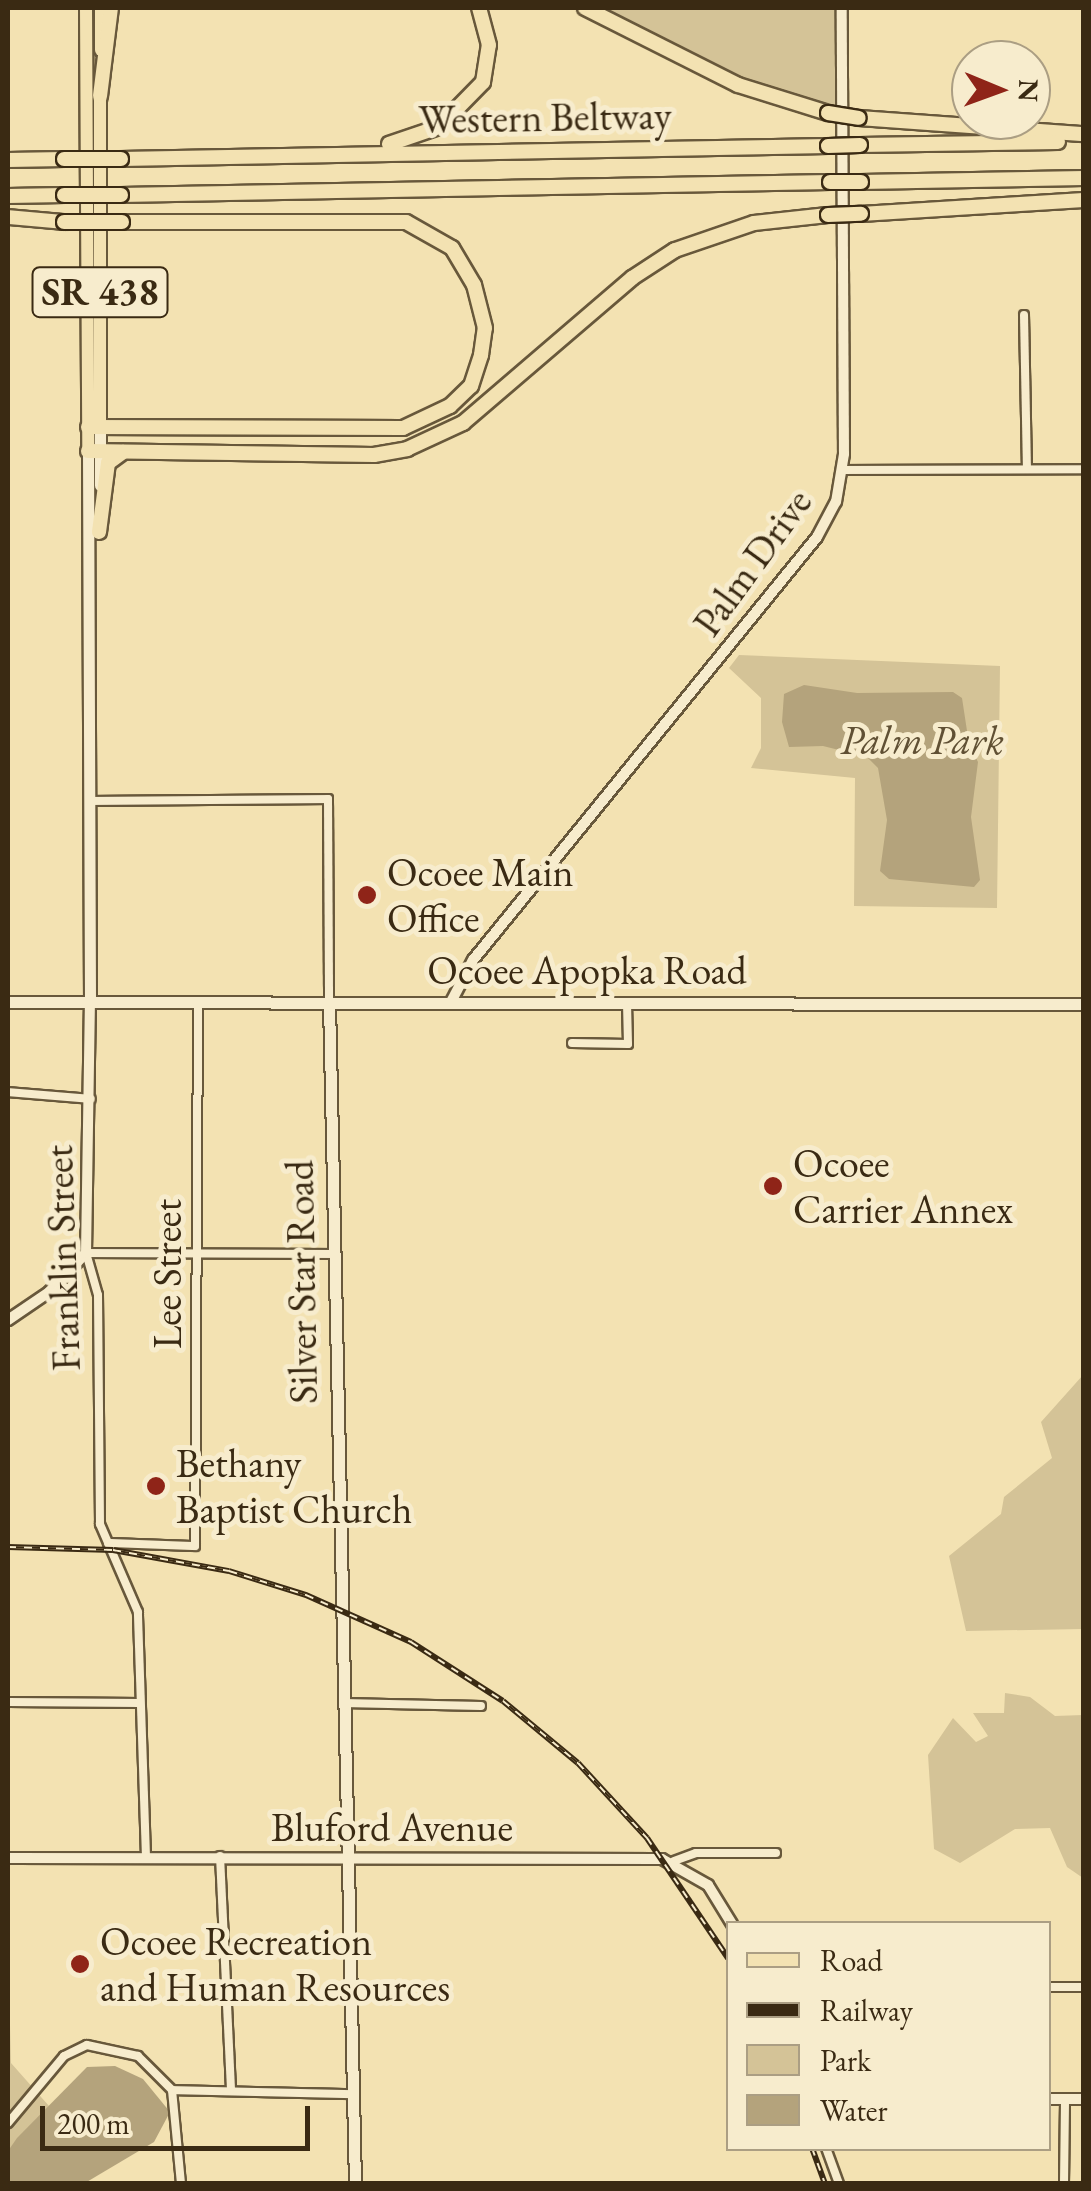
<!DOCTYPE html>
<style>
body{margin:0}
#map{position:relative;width:1091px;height:2191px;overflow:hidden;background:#f3e2b2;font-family:"EB Garamond",serif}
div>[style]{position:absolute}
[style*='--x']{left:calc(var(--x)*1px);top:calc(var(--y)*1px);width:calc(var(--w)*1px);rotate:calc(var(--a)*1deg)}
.green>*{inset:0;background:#d4c397}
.water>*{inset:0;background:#b4a37c}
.roads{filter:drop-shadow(2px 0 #68583b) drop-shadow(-2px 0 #68583b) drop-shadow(0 2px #68583b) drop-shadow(0 -2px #68583b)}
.minor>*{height:8px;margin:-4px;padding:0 4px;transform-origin:4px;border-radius:4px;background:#f7eccd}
.tertiary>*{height:10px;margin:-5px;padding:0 5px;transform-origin:5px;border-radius:5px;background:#f7eccd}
.secondary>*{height:11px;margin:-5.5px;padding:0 5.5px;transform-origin:5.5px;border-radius:5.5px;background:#f7eccd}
.primary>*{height:12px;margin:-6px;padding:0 6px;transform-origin:6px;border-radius:6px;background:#f3e2b2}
.motorway>*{height:14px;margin:-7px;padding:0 7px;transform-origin:7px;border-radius:7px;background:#f3e2b2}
.rail>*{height:6px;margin-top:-3px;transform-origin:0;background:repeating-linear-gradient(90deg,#f7eccd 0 8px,#3a2a13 0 16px);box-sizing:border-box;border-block:2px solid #3a2a13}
.bridges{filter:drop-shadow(2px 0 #3a2a13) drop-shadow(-2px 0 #3a2a13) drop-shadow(0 2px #3a2a13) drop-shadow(0 -2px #3a2a13)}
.motorway-bridge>*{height:14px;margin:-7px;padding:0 7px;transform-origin:7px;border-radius:7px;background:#f3e2b2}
.dots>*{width:28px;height:28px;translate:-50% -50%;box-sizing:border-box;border:5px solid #f7eccd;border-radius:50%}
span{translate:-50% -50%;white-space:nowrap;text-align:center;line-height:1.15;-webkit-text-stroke:10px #f7eccd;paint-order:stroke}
.shield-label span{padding:2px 8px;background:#f7eccd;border:2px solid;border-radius:8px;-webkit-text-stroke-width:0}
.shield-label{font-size:38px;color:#3a2a13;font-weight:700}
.street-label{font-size:40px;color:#3a2a13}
.park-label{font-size:40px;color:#605034;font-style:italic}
.poi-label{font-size:40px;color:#3a2a13}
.left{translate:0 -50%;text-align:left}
.frame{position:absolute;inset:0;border:10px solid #3a2a13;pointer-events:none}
.legend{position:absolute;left:726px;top:1921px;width:325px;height:230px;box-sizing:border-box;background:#f7eccd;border:2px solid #ab9e83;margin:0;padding:12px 18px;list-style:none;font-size:30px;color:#3a2a13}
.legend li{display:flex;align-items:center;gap:20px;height:50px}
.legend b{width:50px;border:2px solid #ab9e83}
.north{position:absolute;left:951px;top:40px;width:100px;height:100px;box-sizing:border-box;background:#f7eccd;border:2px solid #ab9e83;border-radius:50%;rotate:91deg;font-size:28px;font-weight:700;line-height:40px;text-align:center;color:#3a2a13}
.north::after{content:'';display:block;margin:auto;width:35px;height:45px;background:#8f2418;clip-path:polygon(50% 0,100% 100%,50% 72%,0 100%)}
.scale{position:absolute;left:40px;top:2106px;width:270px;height:45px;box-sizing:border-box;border:5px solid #3a2a13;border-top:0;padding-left:12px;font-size:30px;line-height:35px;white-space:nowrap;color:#3a2a13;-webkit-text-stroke:8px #f7eccd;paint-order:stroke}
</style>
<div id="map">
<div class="green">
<div style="clip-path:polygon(586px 8px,843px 8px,845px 116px,738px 85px)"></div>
<div style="clip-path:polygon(739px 655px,1000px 666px,997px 908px,854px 906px,855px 778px,751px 768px,761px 748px,761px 698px,729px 668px)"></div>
<div style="clip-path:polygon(1083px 1375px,1083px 1629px,966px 1631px,949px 1556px,1001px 1514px,1004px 1497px,1052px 1458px,1041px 1422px)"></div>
<div style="clip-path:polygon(1005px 1693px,1030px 1697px,1055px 1716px,1083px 1715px,1083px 1878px,1067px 1867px,1050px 1828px,1015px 1829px,960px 1863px,934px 1849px,928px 1755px,953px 1718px,976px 1742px,988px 1736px,973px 1713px,1004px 1713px)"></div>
<div style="clip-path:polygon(8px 1949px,11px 2063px,49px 2106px,8px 2151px)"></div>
</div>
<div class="water">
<div style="clip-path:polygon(804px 685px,857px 693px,953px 692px,962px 698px,969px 744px,978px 762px,971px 817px,980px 880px,974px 887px,889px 879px,880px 871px,887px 820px,878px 768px,867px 757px,823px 746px,789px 747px,782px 722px,784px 694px)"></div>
<div style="clip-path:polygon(115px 2066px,143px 2079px,170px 2112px,154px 2142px,85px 2183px,8px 2183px,8px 2151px,17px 2138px,87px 2067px)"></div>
</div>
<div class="roads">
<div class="minor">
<div style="--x:1024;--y:315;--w:154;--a:88.9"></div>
<div style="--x:843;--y:470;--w:241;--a:-0.2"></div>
<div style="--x:92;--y:801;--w:236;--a:-0.5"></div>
<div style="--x:328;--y:799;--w:203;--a:89.7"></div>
<div style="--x:572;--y:1043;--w:56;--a:1"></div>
<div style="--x:628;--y:1044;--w:41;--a:-91.4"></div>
<div style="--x:8;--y:1092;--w:83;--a:4.8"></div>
<div style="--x:108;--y:1543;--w:87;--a:2"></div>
<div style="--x:195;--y:1546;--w:543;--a:-89.68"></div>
<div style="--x:8;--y:1702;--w:132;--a:0.4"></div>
<div style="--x:343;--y:1703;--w:138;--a:1.2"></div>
<div style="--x:220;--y:1856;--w:235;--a:87.3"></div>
<div style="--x:146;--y:1857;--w:245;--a:-91.9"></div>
<div style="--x:138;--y:1612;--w:96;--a:-113.4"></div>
<div style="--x:100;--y:1524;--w:229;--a:-90.5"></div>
<div style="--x:98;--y:1295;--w:44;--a:-105.9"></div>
<div style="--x:86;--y:1253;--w:247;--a:0.2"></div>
<div style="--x:674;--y:1861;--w:23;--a:-20"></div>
<div style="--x:696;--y:1853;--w:80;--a:0"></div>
<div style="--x:1048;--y:1987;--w:36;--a:0"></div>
<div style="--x:172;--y:2090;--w:179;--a:1.3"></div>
<div style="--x:8;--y:2123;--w:87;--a:-50.1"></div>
<div style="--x:64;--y:2056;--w:25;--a:-26"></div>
<div style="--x:87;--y:2045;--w:52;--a:12.2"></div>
<div style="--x:138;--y:2056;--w:48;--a:45"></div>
<div style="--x:172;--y:2090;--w:94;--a:84.5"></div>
<div style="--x:826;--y:2148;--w:38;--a:70"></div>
<div style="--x:1064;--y:2184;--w:85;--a:-89.3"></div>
</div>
<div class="tertiary">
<div style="--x:451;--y:1002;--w:47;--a:-62.4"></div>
<div style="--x:473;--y:960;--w:545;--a:-50.88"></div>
<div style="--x:817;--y:537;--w:40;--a:-62"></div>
<div style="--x:836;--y:502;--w:49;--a:-80.5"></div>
<div style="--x:844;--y:454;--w:446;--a:-90.3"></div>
<div style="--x:8;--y:1320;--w:50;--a:-34.3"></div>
<div style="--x:49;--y:1292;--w:54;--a:-46.5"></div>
<div style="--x:86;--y:1253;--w:250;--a:-89.1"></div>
<div style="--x:8;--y:1858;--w:654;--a:0.09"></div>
<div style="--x:662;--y:1859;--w:53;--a:29.5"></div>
<div style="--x:708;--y:1885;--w:46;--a:58.4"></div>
<div style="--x:1048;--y:2099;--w:36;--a:0"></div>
</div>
<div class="secondary">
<div style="--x:88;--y:451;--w:552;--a:89.79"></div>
<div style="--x:100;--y:485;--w:58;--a:-90"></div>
<div style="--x:8;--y:1002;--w:1076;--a:0.11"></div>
<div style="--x:329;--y:1002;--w:1182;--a:88.74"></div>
</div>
<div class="primary">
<div style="--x:86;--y:8;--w:443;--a:89.7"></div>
<div style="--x:101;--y:50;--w:42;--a:-90"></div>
<div style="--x:100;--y:90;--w:337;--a:90"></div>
</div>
<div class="motorway">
<div style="--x:585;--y:8;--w:171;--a:26.7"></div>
<div style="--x:738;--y:85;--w:94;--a:17.3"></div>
<div style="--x:100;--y:96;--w:89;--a:-82.9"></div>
<div style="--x:859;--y:118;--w:226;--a:4.1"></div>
<div style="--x:389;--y:144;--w:53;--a:-18.8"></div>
<div style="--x:439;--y:127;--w:63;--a:-45.6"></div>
<div style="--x:483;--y:82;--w:37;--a:-81"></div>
<div style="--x:489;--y:45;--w:38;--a:-105"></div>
<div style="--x:860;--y:145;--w:198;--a:-0.9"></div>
<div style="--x:121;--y:159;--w:707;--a:-1.05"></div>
<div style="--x:8;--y:160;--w:56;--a:-1"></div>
<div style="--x:861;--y:182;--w:223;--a:-1"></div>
<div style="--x:121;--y:195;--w:709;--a:-1.05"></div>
<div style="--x:8;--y:196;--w:56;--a:-1"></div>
<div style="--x:861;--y:214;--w:223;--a:-3.6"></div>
<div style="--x:8;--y:217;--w:56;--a:5.1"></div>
<div style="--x:88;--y:427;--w:315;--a:0.2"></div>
<div style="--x:403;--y:428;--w:52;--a:-25.1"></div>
<div style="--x:450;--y:406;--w:29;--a:-44"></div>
<div style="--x:471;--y:386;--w:33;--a:-72"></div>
<div style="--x:481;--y:355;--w:27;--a:-82"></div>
<div style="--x:485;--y:328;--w:44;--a:-104.3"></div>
<div style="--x:474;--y:285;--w:43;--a:-120.7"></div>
<div style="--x:452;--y:248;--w:53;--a:-150.5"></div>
<div style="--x:406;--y:222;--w:284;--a:180"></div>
<div style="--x:88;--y:451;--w:286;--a:0.8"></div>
<div style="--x:374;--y:455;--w:34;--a:-10"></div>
<div style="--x:407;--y:449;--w:62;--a:-24.9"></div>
<div style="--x:463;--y:423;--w:223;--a:-40.6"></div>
<div style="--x:632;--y:278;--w:51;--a:-33.1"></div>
<div style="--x:675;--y:250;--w:83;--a:-18.9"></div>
<div style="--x:754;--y:223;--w:74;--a:-6.2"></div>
<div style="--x:99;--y:532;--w:70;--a:-82.6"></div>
<div style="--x:108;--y:463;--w:19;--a:-36"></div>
</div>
</div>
<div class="rail">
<div style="--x:8;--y:1547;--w:105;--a:1.6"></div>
<div style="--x:113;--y:1550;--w:118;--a:10.3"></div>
<div style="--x:229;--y:1571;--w:81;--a:17.3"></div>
<div style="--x:306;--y:1595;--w:115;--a:24.1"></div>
<div style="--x:411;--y:1642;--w:109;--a:32.7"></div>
<div style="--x:503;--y:1701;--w:97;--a:39.6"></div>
<div style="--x:578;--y:1763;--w:102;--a:47.4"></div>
<div style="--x:647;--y:1838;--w:145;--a:56"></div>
<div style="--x:812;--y:2148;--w:38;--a:70"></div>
</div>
<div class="bridges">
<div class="motorway-bridge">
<div style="--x:828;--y:113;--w:31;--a:9"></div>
<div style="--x:828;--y:146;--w:32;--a:-2"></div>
<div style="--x:64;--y:159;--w:57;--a:0"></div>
<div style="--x:830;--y:182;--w:31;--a:0"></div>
<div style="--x:64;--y:195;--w:57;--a:0"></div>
<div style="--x:828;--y:215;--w:33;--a:-2"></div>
<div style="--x:64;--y:222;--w:58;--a:0"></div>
</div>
</div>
<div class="dots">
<div style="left:367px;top:895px;background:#8f2418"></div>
<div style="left:773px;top:1186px;background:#8f2418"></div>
<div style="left:156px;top:1486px;background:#8f2418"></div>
<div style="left:80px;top:1964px;background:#8f2418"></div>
</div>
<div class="shield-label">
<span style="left:100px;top:292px">SR 438</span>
</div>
<div class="street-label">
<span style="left:545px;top:117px;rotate:-1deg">Western Beltway</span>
<span style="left:752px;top:562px;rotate:-54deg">Palm Drive</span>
<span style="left:587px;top:970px">Ocoee Apopka Road</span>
<span style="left:62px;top:1258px;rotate:-92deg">Franklin Street</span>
<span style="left:167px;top:1274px;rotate:-90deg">Lee Street</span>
<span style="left:301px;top:1282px;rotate:-91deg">Silver Star Road</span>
<span style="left:392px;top:1827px">Bluford Avenue</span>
</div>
<div class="park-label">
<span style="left:922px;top:740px">Palm Park</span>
</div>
<div class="poi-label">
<span class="left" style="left:387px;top:895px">Ocoee Main<br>Office</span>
<span class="left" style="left:793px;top:1186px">Ocoee<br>Carrier Annex</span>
<span class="left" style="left:176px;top:1486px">Bethany<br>Baptist Church</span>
<span class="left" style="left:100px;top:1964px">Ocoee Recreation<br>and Human Resources</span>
</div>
<div class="frame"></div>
<ul class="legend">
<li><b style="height:12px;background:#f3e2b2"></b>Road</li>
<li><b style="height:12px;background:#3a2a13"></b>Railway</li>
<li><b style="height:28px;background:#d4c397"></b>Park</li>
<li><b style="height:28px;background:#b4a37c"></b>Water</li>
</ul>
<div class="north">N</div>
<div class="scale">200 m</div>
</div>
